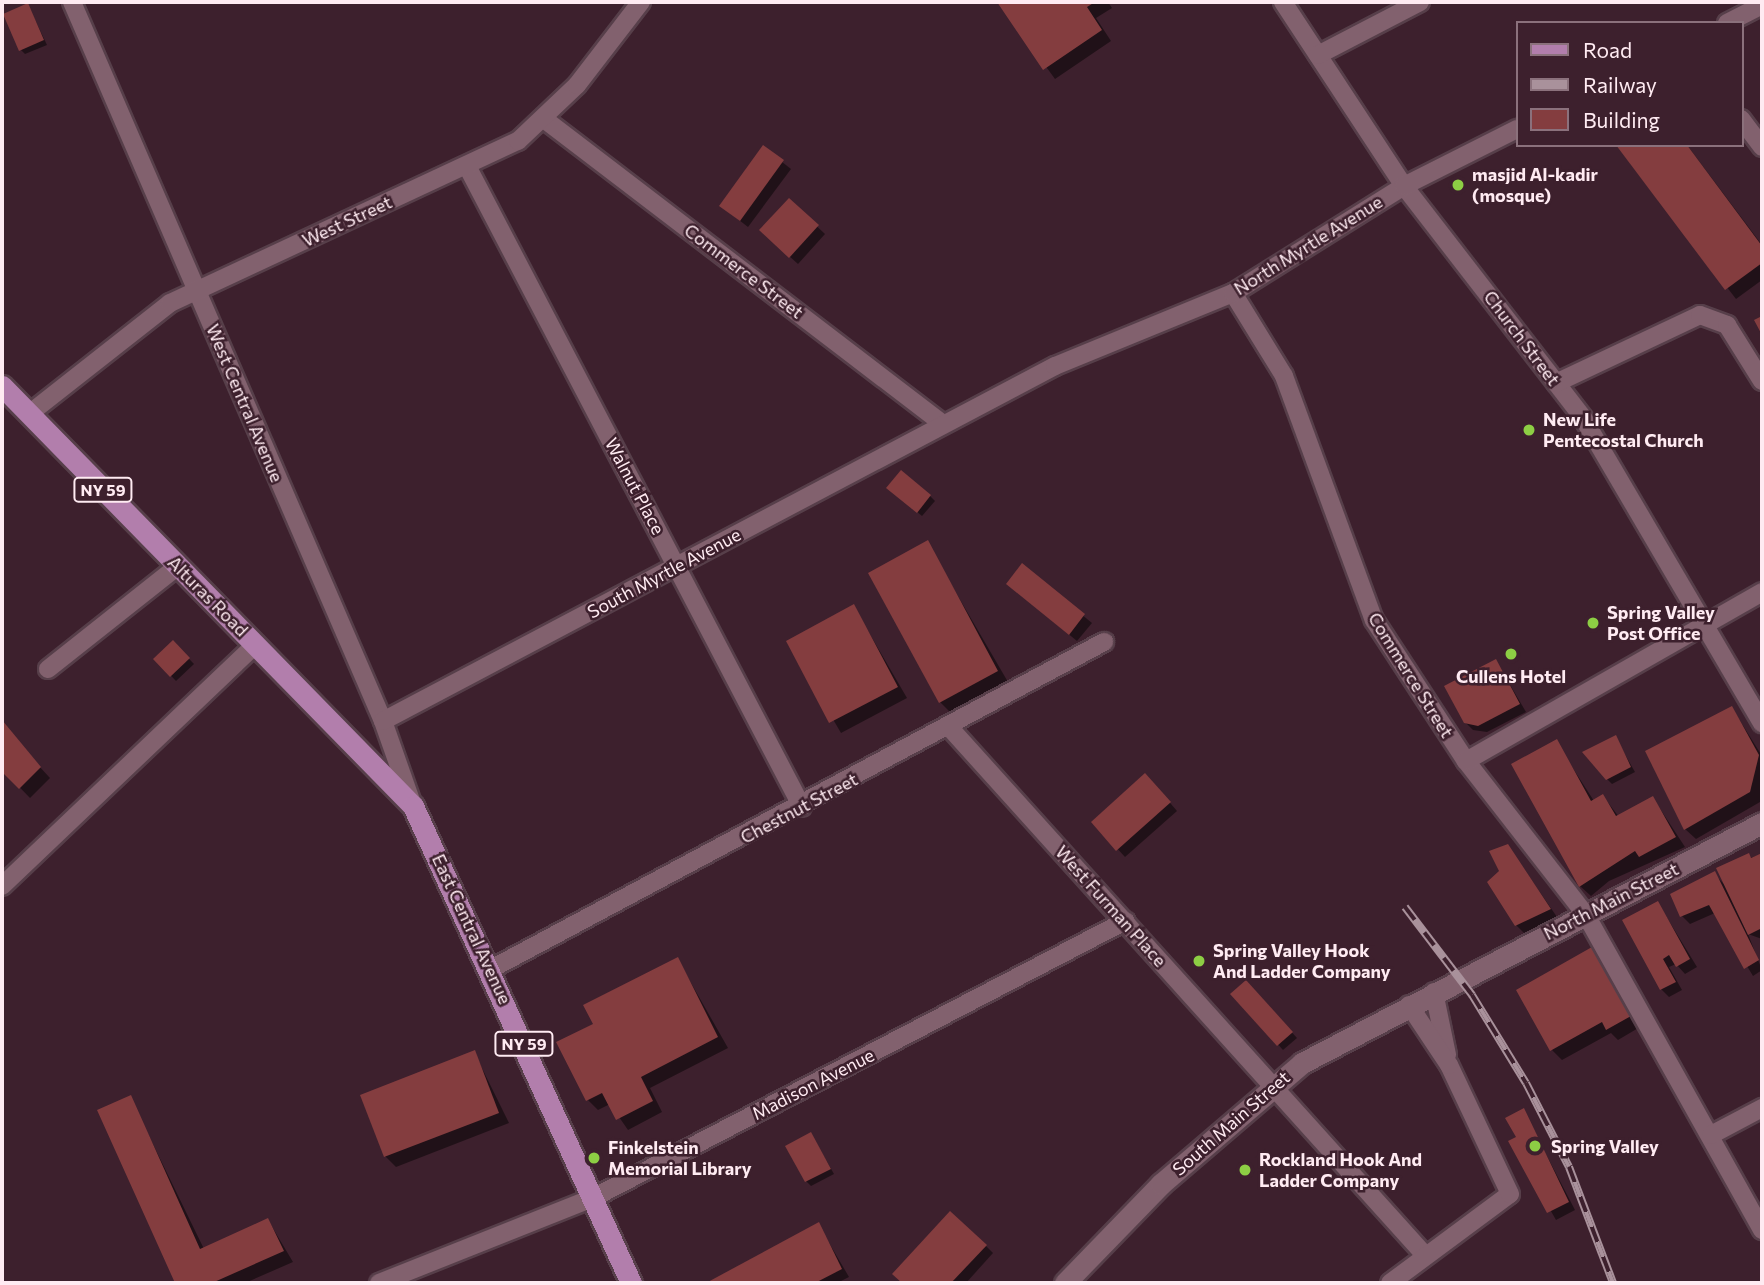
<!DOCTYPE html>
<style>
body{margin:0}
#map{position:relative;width:1764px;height:1285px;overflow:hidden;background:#3d202d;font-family:Commissioner,sans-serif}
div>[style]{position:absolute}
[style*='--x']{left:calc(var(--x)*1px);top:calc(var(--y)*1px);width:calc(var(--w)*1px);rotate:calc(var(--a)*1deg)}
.shadow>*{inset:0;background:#0007}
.building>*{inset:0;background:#843d3f}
.roads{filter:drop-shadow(2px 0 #573f4a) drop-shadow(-2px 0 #573f4a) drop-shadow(0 2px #573f4a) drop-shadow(0 -2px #573f4a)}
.street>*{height:18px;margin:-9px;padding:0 9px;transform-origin:9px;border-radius:9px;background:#82616e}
.secondary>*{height:21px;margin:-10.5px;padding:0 10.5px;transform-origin:10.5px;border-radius:10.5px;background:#82616e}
.primary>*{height:21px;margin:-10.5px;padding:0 10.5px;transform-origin:10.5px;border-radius:10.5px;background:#b27eac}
.rail>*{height:8px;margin-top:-4px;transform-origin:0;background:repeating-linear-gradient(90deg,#3d202d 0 16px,#a9919b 0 32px);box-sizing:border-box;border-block:2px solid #a9919b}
.dots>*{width:19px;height:19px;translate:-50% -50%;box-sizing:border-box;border:4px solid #3d202d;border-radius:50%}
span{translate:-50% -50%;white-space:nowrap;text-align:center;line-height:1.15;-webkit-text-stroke:5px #3d202d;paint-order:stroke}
.shield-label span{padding:2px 5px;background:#3d202d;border:2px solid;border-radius:5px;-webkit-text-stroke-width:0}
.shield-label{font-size:16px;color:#ffebf2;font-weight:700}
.poi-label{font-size:18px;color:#ffebf2;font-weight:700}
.left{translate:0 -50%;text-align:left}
.street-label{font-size:18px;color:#ffebf2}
.frame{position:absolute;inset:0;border:4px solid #ffebf2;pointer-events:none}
.legend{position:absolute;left:1516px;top:21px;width:228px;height:126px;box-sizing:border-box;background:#3d202d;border:2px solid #8b717c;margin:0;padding:9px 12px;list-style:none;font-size:21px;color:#ffebf2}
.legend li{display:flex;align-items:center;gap:14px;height:35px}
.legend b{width:35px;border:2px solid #8b717c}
</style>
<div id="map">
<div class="shadow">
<div style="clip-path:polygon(999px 2px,1108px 2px,1112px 8px,1096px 18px,1111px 41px,1055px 79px)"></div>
<div style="clip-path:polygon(28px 5px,47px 45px,25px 54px,20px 49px)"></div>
<div style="clip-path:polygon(1618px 145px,1687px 145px,1762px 245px,1762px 280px,1736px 299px)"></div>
<div style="clip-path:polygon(763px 147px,791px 169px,748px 227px,721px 206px)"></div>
<div style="clip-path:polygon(789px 200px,825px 234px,798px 264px,769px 238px)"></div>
<div style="clip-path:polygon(893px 492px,930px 496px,935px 501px,922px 516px)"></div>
<div style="clip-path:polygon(927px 543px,1008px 682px,951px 713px,940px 702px)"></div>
<div style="clip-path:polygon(1022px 566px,1092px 623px,1077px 641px,1016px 591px)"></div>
<div style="clip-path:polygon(854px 607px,907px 698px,841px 733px,788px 642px)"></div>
<div style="clip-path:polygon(173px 642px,194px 664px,176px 681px,155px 659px)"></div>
<div style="clip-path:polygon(1496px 661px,1526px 712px,1487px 732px,1473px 730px,1465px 722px)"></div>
<div style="clip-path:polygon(1732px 708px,1762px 756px,1760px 802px,1696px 839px,1685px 829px)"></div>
<div style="clip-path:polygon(2px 726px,50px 778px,30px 798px,2px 769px)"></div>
<div style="clip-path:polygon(1615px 737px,1635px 772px,1612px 784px,1607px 779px)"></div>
<div style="clip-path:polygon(1556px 742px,1594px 801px,1603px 796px,1619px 817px,1653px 798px,1685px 847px,1609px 881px,1591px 896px,1580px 886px)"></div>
<div style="clip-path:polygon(1153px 783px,1177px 811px,1125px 857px,1093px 822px)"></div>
<div style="clip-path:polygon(1508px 846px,1557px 917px,1524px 933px,1516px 925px)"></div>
<div style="clip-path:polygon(1762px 854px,1762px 939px,1748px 934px,1762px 970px,1753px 976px,1715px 913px,1690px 924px,1682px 916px,1714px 874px,1725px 885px,1718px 869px)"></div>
<div style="clip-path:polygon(1658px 903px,1697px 967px,1685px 974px,1676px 964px,1669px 967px,1682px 990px,1669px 997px,1661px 989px)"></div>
<div style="clip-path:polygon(1592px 949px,1640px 1027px,1618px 1040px,1611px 1033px,1562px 1060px,1552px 1050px)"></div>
<div style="clip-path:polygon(678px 960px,728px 1048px,650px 1088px,662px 1112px,628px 1130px,610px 1104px,598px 1110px,588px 1100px,595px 1025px)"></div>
<div style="clip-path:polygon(1246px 982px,1297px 1038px,1283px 1050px,1233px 994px)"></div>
<div style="clip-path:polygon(474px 1052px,509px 1123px,396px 1167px,385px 1156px)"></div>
<div style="clip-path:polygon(130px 1097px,204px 1249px,268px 1220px,293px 1262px,245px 1283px,177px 1283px,99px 1111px)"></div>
<div style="clip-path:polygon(1523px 1110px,1575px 1210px,1556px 1220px,1511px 1141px,1518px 1137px)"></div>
<div style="clip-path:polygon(811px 1134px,834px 1174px,811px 1186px,806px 1181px)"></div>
<div style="clip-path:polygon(818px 1224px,849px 1277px,837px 1283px,710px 1283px)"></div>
<div style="clip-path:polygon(986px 1246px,993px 1253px,966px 1283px,904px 1283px,894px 1274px)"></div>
</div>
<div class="building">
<div style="clip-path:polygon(997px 2px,1095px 2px,1087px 7px,1102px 30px,1043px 70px)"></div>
<div style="clip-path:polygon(28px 3px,44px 40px,19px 51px,3px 14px)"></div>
<div style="clip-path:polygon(763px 145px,784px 160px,740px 221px,719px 206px)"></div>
<div style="clip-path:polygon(1616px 145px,1687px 145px,1762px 246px,1762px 263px,1725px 290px)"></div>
<div style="clip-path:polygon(789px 198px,819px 225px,789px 258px,759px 230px)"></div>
<div style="clip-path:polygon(1762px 316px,1762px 335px,1754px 320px)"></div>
<div style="clip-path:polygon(901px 470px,931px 495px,917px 513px,886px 488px)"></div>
<div style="clip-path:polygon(928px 540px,998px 671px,939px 703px,868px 573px)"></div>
<div style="clip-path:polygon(1022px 563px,1085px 614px,1069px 635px,1006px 584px)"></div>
<div style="clip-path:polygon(854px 604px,898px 687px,829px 723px,786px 641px)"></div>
<div style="clip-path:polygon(173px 640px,190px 658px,170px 677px,153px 659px)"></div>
<div style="clip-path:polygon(1496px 659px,1520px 704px,1478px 726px,1464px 723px,1444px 686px)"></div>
<div style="clip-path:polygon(1732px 706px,1759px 755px,1750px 792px,1684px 830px,1645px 751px)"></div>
<div style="clip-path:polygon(2px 720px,41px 767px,19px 789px,2px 772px)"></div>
<div style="clip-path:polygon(1616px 735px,1631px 767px,1606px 780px,1582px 752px)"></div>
<div style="clip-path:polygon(1557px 739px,1591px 801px,1603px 794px,1616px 816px,1653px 796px,1676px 837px,1639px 857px,1635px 851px,1579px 887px,1511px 764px)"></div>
<div style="clip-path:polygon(1145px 773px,1171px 802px,1116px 851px,1091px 822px)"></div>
<div style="clip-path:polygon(1508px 844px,1551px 909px,1515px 926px,1487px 882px,1499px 871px,1489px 851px)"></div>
<div style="clip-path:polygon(1749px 853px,1751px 858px,1762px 853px,1762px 928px,1748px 935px,1716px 868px)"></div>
<div style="clip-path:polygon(1715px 871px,1759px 960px,1744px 969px,1709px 905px,1680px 917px,1670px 894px)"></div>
<div style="clip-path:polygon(1658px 901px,1690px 959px,1676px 967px,1669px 955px,1663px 959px,1676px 982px,1660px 990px,1622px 920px)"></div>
<div style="clip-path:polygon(1592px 947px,1631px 1016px,1606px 1030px,1602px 1022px,1550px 1051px,1516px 990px)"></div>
<div style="clip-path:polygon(678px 957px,718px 1037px,641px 1077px,653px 1101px,616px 1120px,602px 1093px,586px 1101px,556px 1042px,593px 1024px,583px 1005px)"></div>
<div style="clip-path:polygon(1246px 980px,1293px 1032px,1277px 1046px,1230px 994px)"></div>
<div style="clip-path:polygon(475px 1050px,499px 1113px,384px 1157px,360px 1095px)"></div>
<div style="clip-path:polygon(131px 1095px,200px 1249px,268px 1218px,284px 1251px,212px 1283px,175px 1283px,97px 1110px)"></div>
<div style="clip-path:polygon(1524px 1108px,1569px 1202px,1547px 1213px,1508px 1141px,1516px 1137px,1505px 1118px)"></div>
<div style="clip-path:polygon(811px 1132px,831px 1169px,805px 1182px,785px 1146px)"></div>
<div style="clip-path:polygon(950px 1211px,987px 1245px,951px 1283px,902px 1283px,892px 1274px)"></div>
<div style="clip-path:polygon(819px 1222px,842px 1269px,815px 1283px,706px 1283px)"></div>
</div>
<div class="roads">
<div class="street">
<div style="--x:72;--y:2;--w:783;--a:66.61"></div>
<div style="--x:383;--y:721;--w:90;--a:70.6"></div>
<div style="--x:1283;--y:2;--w:220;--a:56.7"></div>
<div style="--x:1404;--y:186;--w:293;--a:52.3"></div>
<div style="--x:1583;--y:418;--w:354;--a:59.6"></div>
<div style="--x:1727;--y:23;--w:39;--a:-27"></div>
<div style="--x:1318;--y:55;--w:115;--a:-27.5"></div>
<div style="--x:544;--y:119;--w:502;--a:37.39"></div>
<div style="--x:1741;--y:119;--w:35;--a:53"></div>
<div style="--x:467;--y:166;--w:723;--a:62.41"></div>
<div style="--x:1233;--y:293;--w:97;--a:58.4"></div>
<div style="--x:1284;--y:376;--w:260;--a:69.8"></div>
<div style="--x:1374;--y:620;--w:168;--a:56.9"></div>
<div style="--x:1466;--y:761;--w:195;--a:52.1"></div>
<div style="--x:1586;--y:915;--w:361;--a:60.8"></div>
<div style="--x:1556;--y:383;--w:159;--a:-25.3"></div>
<div style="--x:1700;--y:315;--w:29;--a:20"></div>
<div style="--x:1727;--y:325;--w:66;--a:58"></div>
<div style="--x:29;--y:414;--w:179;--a:-38.2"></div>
<div style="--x:170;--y:303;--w:384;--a:-25"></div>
<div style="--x:518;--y:141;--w:81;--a:-43.5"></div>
<div style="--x:577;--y:85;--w:105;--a:-52.4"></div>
<div style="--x:48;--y:669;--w:166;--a:-38.4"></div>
<div style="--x:383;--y:721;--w:760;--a:-27.85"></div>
<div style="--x:1055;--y:366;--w:192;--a:-22.3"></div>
<div style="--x:1233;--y:293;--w:202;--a:-32"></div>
<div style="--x:1404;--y:186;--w:127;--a:-26.8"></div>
<div style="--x:950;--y:728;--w:707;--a:47.98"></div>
<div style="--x:1466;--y:761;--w:341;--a:-29.7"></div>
<div style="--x:2;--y:886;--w:351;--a:-43.6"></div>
<div style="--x:491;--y:969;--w:695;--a:-28.08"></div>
<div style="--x:1434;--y:992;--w:64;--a:78.3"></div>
<div style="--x:1711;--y:1135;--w:58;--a:-27.9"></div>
<div style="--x:379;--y:1283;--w:230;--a:-21.7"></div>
<div style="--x:593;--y:1198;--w:600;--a:-27.5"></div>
<div style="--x:1390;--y:1283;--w:149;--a:-36.6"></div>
<div style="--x:1510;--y:1194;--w:143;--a:-115.3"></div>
<div style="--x:1449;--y:1065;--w:72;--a:-123.7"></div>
</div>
<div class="secondary">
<div style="--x:1065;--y:1283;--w:138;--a:-45.9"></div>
<div style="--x:1161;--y:1184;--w:186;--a:-40.6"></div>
<div style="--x:1302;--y:1063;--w:519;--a:-27.55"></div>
</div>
<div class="primary">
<div style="--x:2;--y:386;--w:588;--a:45.62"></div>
<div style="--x:413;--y:806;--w:524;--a:65.44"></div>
</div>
</div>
<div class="rail">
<div style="--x:1405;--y:907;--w:111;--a:52.7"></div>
<div style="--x:1472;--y:995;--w:103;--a:58.5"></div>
<div style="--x:1526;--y:1083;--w:94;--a:62.9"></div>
<div style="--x:1569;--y:1167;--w:124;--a:69.2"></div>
</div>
<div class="dots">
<div style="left:1458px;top:185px;background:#8dce44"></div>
<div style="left:1529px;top:430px;background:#8dce44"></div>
<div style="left:1593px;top:623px;background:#8dce44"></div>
<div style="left:1511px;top:654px;background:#8dce44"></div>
<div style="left:1199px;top:961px;background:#8dce44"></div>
<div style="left:1535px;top:1146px;background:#8dce44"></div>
<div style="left:594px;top:1158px;background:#8dce44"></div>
<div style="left:1245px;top:1170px;background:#8dce44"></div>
</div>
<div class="shield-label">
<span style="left:103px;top:490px">NY 59</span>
<span style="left:524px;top:1044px">NY 59</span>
</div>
<div class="poi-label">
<span class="left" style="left:1472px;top:185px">masjid Al-kadir<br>(mosque)</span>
<span class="left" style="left:1543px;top:430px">New Life<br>Pentecostal Church</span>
<span class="left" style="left:1607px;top:623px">Spring Valley<br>Post Office</span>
<span style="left:1511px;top:676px">Cullens Hotel</span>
<span class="left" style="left:1213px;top:961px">Spring Valley Hook<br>And Ladder Company</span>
<span class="left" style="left:1551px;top:1146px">Spring Valley</span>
<span class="left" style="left:608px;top:1158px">Finkelstein<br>Memorial Library</span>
<span class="left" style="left:1259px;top:1170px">Rockland Hook And<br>Ladder Company</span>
</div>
<div class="street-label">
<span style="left:347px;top:221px;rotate:-25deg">West Street</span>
<span style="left:1308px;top:245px;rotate:-32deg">North Myrtle Avenue</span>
<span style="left:744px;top:271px;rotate:37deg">Commerce Street</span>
<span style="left:1522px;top:338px;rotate:53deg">Church Street</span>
<span style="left:245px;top:403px;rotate:67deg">West Central Avenue</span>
<span style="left:635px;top:486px;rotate:62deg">Walnut Place</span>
<span style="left:664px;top:573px;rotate:-28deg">South Myrtle Avenue</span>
<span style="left:208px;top:596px;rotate:45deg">Alturas Road</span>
<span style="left:1411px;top:675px;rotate:58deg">Commerce Street</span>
<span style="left:799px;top:808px;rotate:-28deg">Chestnut Street</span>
<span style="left:1611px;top:901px;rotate:-27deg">North Main Street</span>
<span style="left:1111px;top:906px;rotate:48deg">West Furman Place</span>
<span style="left:472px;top:929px;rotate:65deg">East Central Avenue</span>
<span style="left:813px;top:1084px;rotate:-27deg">Madison Avenue</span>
<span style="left:1231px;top:1123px;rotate:-41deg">South Main Street</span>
</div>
<div class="frame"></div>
<ul class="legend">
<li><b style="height:9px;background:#b27eac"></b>Road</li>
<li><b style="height:9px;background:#a9919b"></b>Railway</li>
<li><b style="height:19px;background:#843d3f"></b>Building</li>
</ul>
</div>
